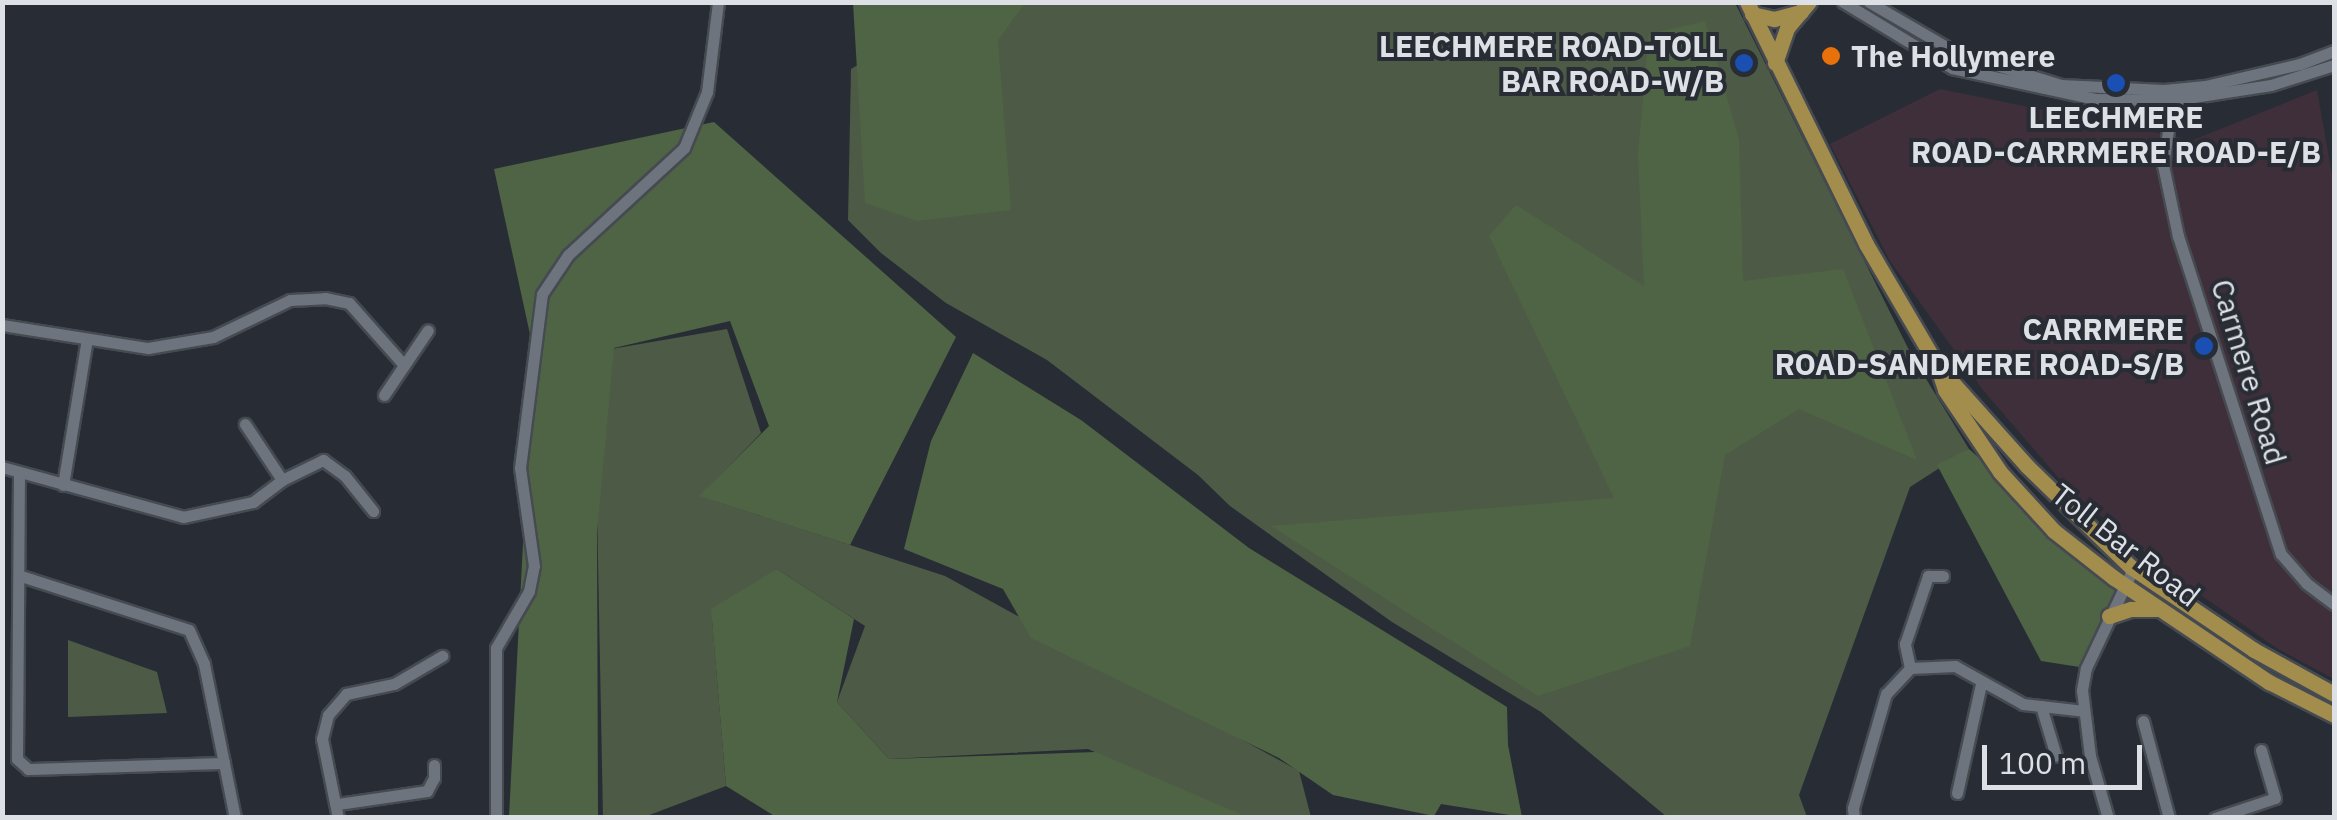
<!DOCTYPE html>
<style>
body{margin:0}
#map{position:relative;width:2337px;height:820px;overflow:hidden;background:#282d35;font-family:"IBM Plex Sans",sans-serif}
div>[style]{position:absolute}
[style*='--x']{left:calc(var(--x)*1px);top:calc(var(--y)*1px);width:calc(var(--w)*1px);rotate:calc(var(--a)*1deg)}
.industrial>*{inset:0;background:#3f2f3a}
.green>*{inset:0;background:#4d5b46}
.forest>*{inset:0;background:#4f6444}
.roads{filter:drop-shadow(2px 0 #464a51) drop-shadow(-2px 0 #464a51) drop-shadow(0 2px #464a51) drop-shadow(0 -2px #464a51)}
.minor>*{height:11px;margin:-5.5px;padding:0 5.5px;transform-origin:5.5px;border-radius:5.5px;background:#6e747d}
.major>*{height:15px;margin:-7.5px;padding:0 7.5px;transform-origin:7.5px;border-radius:7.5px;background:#a38d4c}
.dots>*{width:28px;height:28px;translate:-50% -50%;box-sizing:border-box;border:5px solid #282d35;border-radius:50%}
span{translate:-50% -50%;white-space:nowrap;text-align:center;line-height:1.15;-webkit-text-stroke:8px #282d35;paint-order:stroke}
.poi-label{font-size:30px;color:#dde0e5;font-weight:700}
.right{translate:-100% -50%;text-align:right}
.left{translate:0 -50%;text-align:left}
.street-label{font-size:30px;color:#dde0e5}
.frame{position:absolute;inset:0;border:5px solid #dde0e5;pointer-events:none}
.scale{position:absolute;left:1982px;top:745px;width:160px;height:45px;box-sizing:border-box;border:5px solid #dde0e5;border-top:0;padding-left:12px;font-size:30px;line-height:35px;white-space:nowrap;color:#dde0e5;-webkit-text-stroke:8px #282d35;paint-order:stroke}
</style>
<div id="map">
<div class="industrial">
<div style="clip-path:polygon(1940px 89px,2193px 140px,2317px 90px,2334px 186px,2334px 679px,2278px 649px,2175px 577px,2070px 491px,1983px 390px,1890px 261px,1830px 144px)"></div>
</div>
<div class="green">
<div style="clip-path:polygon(963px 3px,1735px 3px,1912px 356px,1969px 449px,1910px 487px,1799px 795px,1807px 817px,1667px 817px,1541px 712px,1392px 622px,1230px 506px,1198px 475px,1047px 360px,946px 303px,881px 253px,848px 220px,851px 69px)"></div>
<div style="clip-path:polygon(727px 329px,761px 433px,700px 496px,945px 576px,1299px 771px,1311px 817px,1243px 817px,1088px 749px,889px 759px,837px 702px,865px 626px,777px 569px,712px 619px,726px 786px,644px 817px,603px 817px,594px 352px)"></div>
<div style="clip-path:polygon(68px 640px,157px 672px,167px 713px,68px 717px)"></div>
</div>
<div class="forest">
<div style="clip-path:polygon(853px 3px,1025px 3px,998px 40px,1011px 210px,917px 221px,865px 203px)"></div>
<div style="clip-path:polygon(1705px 21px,1739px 140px,1743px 281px,1843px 269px,1917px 460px,1799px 409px,1725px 455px,1690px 646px,1538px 696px,1271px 526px,1614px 498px,1489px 236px,1516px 205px,1644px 286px,1638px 154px,1649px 34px)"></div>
<div style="clip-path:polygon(714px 122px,956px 337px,850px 545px,699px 496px,769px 426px,730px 321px,614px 348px,597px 532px,598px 817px,509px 817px,533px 348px,494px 169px)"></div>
<div style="clip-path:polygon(973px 353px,1081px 420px,1249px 548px,1507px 707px,1508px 745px,1522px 817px,1441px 804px,1434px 816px,1333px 795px,1279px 758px,1031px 638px,1003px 589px,904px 549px,931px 441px)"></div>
<div style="clip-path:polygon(1969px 449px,2123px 585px,2086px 668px,2041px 661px,1937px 465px)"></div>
<div style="clip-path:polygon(777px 569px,854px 619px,837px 702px,889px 759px,1096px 752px,1247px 817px,776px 817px,726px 786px,711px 609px)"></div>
</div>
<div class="roads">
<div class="minor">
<div style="--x:1843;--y:2;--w:127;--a:31.2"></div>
<div style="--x:1952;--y:68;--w:146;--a:12.2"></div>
<div style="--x:2095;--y:99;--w:79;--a:0.7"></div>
<div style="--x:2174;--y:100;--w:98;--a:-8.8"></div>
<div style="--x:2271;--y:85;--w:66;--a:-17.6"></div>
<div style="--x:1869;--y:2;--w:102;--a:30.1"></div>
<div style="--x:1957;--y:53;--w:109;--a:17.1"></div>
<div style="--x:2061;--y:85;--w:103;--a:2.8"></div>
<div style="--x:2164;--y:90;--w:41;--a:-5.6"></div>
<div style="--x:2205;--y:86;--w:98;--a:-13"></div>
<div style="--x:2300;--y:64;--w:36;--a:-21"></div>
<div style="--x:2174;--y:89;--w:77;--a:98.2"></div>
<div style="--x:2163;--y:165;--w:73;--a:78.1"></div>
<div style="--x:2178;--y:236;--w:334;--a:72.1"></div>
<div style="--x:2281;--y:554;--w:38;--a:49"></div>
<div style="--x:2306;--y:583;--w:35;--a:37"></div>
<div style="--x:2;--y:325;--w:148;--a:9"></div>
<div style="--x:148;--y:348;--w:66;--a:-9.6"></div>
<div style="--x:213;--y:337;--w:85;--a:-25.7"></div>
<div style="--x:290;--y:300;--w:35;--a:-3"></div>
<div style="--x:325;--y:298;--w:25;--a:12"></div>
<div style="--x:349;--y:303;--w:83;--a:48.4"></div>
<div style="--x:384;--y:395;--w:78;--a:-55.9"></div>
<div style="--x:245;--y:424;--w:67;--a:56.5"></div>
<div style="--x:2;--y:467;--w:188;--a:15.4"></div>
<div style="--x:183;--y:517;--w:72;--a:-12.1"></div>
<div style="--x:253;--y:502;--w:36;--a:-37"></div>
<div style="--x:282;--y:480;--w:46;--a:-26"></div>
<div style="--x:323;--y:460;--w:27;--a:36"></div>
<div style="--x:345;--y:476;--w:45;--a:51.3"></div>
<div style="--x:19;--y:472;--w:287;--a:90.4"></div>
<div style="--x:17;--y:759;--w:15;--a:42"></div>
<div style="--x:28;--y:769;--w:196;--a:-1.8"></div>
<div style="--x:63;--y:485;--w:148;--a:-80.7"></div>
<div style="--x:21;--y:576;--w:176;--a:17.8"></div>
<div style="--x:189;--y:630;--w:37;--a:66"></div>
<div style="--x:204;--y:664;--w:157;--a:78.6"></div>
<div style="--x:1910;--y:668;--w:25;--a:-102"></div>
<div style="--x:1905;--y:644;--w:72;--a:-71.3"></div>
<div style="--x:1928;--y:576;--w:15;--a:0"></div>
<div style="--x:2041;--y:706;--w:52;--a:73.3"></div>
<div style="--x:2143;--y:721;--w:100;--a:75"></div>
<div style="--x:1957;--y:793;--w:112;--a:-77.6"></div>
<div style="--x:338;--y:804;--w:90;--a:-8.3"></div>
<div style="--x:427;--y:791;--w:15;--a:-62"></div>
<div style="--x:434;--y:778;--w:13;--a:-90"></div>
<div style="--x:338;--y:818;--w:81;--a:-101.4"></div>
<div style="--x:322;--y:739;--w:25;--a:-76"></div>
<div style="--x:328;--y:715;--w:28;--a:-49"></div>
<div style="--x:346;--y:694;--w:49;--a:-11.8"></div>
<div style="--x:394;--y:684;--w:56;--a:-30.3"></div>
<div style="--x:496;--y:818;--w:170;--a:-90"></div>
<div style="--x:496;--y:648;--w:66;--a:-59.9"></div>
<div style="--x:529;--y:591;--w:25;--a:-79"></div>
<div style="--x:534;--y:566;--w:99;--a:-98.1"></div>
<div style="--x:520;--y:468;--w:175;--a:-82.8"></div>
<div style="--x:542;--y:294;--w:47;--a:-56.3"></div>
<div style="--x:568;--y:255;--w:158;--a:-42.7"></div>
<div style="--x:684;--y:148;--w:61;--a:-67.7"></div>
<div style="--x:707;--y:92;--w:91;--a:-83"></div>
<div style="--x:1854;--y:818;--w:10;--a:-96"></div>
<div style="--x:1853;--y:808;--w:119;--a:-73.9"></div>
<div style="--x:1886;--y:694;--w:35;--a:-47"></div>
<div style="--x:1910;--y:668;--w:45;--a:-2.5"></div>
<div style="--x:1955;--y:666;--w:78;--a:29.2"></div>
<div style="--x:2023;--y:704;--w:61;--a:6.5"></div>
<div style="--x:2108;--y:818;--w:65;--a:-106.2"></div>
<div style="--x:2090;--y:756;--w:66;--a:-96.9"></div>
<div style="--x:2082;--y:690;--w:22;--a:-80"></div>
<div style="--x:2086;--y:668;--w:110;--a:-64.6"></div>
<div style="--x:2215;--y:818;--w:63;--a:-18.4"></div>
<div style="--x:2275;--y:798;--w:50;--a:-106.3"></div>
</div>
<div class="major">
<div style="--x:1747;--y:2;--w:270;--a:63.8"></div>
<div style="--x:1866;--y:244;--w:140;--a:59.6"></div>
<div style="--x:1937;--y:365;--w:26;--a:72"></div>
<div style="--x:1945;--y:390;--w:99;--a:56.1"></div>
<div style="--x:2000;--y:472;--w:80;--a:47.5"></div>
<div style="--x:2054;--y:531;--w:76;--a:38.1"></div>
<div style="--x:2114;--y:578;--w:187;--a:33.9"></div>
<div style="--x:2269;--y:682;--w:73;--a:26.9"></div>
<div style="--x:1752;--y:14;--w:23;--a:13"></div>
<div style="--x:1774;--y:19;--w:28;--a:-15"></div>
<div style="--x:1775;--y:63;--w:37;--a:-71"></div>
<div style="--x:1787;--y:28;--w:34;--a:-50"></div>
<div style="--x:1943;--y:372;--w:126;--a:48.2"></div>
<div style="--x:2027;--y:466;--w:145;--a:44.2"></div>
<div style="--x:2131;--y:567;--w:148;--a:34"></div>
<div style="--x:2254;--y:650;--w:91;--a:28.8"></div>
<div style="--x:2109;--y:616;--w:23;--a:-18"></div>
<div style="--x:2131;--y:609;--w:28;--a:0"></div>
</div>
</div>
<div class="dots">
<div style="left:1831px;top:56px;background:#e8710a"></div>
<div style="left:1744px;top:63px;background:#1a4fb4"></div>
<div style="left:2116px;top:83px;background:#1a4fb4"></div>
<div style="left:2204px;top:346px;background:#1a4fb4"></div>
</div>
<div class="poi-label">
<span class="right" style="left:1724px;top:63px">LEECHMERE ROAD-TOLL<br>BAR ROAD-W/B</span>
<span class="left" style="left:1851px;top:56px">The Hollymere</span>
<span style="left:2116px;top:134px">LEECHMERE<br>ROAD-CARRMERE ROAD-E/B</span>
<span class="right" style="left:2184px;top:346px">CARRMERE<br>ROAD-SANDMERE ROAD-S/B</span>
</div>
<div class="street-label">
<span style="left:2249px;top:372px;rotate:73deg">Carmere Road</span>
<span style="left:2126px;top:545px;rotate:38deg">Toll Bar Road</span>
</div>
<div class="frame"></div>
<div class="scale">100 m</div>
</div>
